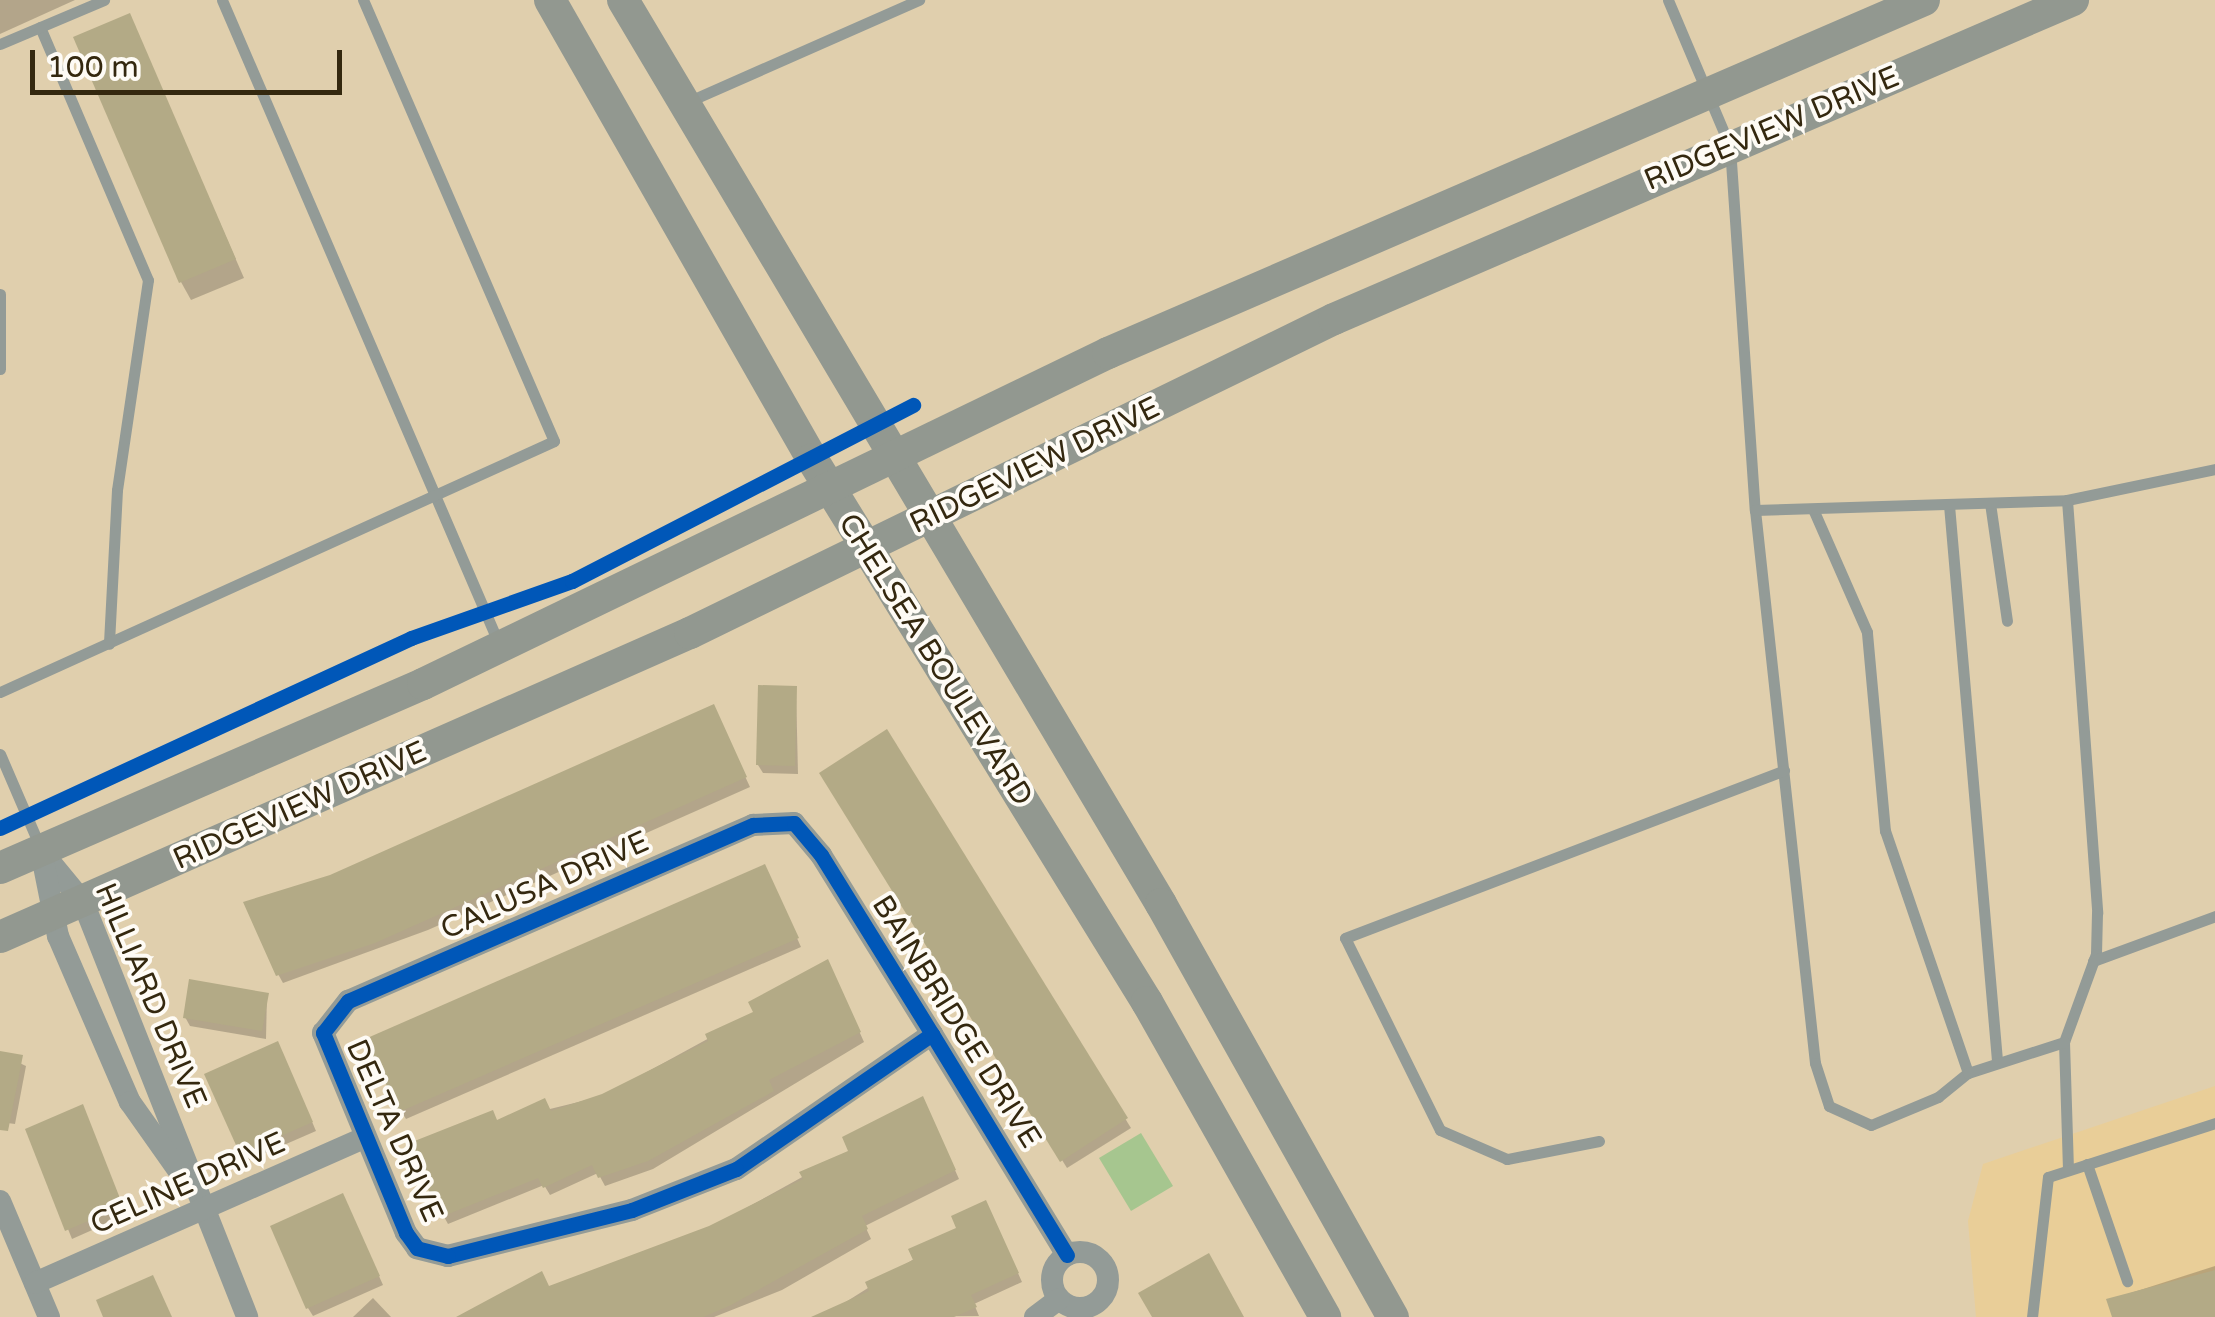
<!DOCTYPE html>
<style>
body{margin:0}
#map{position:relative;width:2215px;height:1317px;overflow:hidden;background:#e0cfad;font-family:"Varela Round",sans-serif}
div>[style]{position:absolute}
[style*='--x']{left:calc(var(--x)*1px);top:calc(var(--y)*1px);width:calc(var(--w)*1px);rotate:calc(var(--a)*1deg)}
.built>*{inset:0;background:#e9ce98}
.green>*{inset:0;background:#a6c68f}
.shadow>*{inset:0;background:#0003}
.building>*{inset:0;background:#b3aa86}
.lane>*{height:11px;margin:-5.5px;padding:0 5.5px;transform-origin:5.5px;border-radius:5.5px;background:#939b97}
.street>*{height:22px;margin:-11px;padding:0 11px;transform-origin:11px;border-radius:11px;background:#939b97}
.street>.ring{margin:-11px;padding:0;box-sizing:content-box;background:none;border:22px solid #939b97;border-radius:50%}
.secondary>*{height:32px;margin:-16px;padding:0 16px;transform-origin:16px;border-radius:16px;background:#929890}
.cycleway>*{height:15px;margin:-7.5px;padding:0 7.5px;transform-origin:7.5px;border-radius:7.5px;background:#0057b8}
span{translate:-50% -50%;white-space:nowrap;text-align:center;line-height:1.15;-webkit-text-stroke:8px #fefbf5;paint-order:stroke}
.street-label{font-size:30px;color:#34280f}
.scale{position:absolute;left:30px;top:50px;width:312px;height:45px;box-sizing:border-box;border:5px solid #34280f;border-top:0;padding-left:12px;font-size:30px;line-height:35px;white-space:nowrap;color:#34280f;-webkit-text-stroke:8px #fefbf5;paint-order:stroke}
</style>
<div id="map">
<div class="built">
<div style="clip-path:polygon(2215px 1086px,2215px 1317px,1976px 1317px,1968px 1221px,1983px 1164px)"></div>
</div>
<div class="green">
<div style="clip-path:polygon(1141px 1133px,1173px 1186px,1131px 1211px,1099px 1158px)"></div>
</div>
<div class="shadow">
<div style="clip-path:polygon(0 0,75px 0,0 34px)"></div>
<div style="clip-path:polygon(129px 16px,244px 278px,191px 300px,181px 282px)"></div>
<div style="clip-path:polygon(796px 688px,798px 774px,763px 773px,758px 765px)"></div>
<div style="clip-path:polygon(717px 716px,750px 787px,428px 930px,283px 983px,278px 974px,331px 877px)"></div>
<div style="clip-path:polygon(886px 733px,1131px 1128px,1067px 1168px,822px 773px)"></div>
<div style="clip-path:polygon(769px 876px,801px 947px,406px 1119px,401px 1111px)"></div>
<div style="clip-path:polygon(832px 971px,864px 1042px,653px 1169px,605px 1186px,598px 1173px,550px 1195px,544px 1185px,448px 1224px,443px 1215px,497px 1122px,603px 1096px)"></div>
<div style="clip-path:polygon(267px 995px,266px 1039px,190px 1026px,185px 1017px)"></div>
<div style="clip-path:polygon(282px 1052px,316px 1131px,247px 1161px,242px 1153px)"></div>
<div style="clip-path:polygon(0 1054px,26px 1066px,15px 1124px,0 1122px)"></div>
<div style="clip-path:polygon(927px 1108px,959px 1179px,865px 1226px,871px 1239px,782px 1290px,714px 1317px,468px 1317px,710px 1228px)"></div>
<div style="clip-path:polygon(86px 1115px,126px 1215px,72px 1239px,28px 1130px)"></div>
<div style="clip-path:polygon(347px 1204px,383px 1285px,313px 1316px,308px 1308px)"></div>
<div style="clip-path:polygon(990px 1211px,1022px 1282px,974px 1304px,979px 1316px,822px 1317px)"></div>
<div style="clip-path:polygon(2215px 1266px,2215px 1317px,2114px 1317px,2109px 1300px)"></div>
<div style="clip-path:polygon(373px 1298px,391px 1317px,353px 1317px)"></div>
</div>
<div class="building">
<div style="clip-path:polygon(130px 13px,236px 259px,179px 283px,73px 37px)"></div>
<div style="clip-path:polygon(758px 685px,797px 686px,795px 766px,756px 765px)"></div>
<div style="clip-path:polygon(714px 704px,747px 777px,375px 943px,276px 976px,243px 902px,330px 875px)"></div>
<div style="clip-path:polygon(887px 729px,1128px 1118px,1060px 1162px,819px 773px)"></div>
<div style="clip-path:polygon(765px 864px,799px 938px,399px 1112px,365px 1039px)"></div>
<div style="clip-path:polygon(828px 959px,861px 1032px,769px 1080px,774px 1091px,648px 1161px,598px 1178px,592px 1165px,543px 1188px,538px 1178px,441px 1217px,407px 1144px,493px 1110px,497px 1120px,545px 1098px,551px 1111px,602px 1094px,708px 1041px,705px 1034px,753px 1012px,748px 1002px)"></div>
<div style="clip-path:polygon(189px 979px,269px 993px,262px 1031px,183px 1018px)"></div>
<div style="clip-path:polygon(278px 1041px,313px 1122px,240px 1154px,204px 1074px)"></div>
<div style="clip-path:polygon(0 1051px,23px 1055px,8px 1131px,0 1130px)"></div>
<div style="clip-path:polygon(923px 1096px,956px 1170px,862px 1216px,868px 1229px,731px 1305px,703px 1317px,456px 1317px,542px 1271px,549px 1286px,709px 1226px,803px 1179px,799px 1172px,848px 1151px,842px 1137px)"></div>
<div style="clip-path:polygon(83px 1104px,123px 1206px,65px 1231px,25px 1129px)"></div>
<div style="clip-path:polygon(343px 1193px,380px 1276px,306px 1309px,270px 1226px)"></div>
<div style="clip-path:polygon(986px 1200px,1019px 1273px,971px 1295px,977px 1307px,954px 1317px,811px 1317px,869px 1291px,865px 1282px,913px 1260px,908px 1249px,956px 1228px,951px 1216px)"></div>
<div style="clip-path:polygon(1209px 1253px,1244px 1317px,1152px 1317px,1138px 1293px)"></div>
<div style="clip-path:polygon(2215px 1270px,2215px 1317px,2112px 1317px,2106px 1299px)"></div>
<div style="clip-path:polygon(153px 1275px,172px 1317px,103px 1317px,96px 1300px)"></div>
</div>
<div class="lane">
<div style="--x:222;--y:0;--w:701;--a:66.73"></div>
<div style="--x:1668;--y:0;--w:160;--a:67.1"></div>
<div style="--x:1730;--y:147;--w:364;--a:86.1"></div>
<div style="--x:1755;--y:510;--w:556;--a:83.81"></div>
<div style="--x:1815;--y:1063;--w:45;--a:72"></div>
<div style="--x:1829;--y:1106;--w:46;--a:24.3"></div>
<div style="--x:1871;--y:1125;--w:73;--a:-22.7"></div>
<div style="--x:1938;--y:1097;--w:38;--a:-39"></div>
<div style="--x:1968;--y:1073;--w:256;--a:-108.9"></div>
<div style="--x:1885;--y:831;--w:200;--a:-95.2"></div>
<div style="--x:1867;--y:632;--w:134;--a:-113.7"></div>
<div style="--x:40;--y:27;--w:275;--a:66.9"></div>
<div style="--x:148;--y:280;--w:212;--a:98.4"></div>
<div style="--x:117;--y:490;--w:154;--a:93"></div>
<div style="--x:0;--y:44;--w:113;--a:-22.9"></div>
<div style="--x:685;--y:103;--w:256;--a:-23.8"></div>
<div style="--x:0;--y:294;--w:75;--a:90"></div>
<div style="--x:2067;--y:500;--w:151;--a:-11.8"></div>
<div style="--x:1990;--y:503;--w:119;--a:81.8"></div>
<div style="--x:1949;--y:505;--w:557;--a:85.06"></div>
<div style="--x:1755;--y:510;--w:312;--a:-1.8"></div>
<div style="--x:2067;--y:500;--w:414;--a:85.8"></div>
<div style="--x:2097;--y:913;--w:41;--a:91.4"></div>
<div style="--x:2096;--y:954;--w:94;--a:110"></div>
<div style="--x:2064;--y:1042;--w:128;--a:88.2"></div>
<div style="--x:0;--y:692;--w:608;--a:-24.37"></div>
<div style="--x:554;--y:441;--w:481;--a:-113.4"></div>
<div style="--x:0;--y:754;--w:101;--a:66.7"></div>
<div style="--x:2093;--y:961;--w:130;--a:-20.2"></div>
<div style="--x:1968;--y:1073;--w:101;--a:-17.9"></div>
<div style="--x:1599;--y:1141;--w:94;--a:168.9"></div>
<div style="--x:1507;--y:1159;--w:73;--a:-156.6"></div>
<div style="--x:1440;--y:1130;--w:214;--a:-116.3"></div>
<div style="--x:1345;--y:938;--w:470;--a:-20.9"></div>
<div style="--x:2087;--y:1164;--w:124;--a:71.1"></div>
<div style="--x:2032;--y:1317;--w:141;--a:-83.5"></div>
<div style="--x:2048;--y:1177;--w:176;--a:-17.9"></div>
</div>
<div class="street">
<div style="--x:41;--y:851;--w:66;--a:50.5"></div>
<div style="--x:83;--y:902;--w:446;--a:68.4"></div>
<div style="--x:41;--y:851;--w:87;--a:78.7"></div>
<div style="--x:58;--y:936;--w:181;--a:66.6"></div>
<div style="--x:130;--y:1102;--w:88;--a:54.7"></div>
<div style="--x:932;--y:1034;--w:238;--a:145.4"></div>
<div style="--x:736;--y:1169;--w:112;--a:158.5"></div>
<div style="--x:632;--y:1210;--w:190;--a:166"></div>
<div style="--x:448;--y:1256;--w:32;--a:-166"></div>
<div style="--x:417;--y:1248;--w:19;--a:-126"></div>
<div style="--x:406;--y:1233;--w:217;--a:-112.5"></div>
<div style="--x:323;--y:1033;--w:41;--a:-52"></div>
<div style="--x:348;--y:1001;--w:442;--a:-23.5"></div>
<div style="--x:753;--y:825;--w:41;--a:-2.8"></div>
<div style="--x:794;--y:823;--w:42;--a:49.8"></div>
<div style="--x:821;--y:855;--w:211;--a:58.2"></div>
<div style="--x:932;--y:1034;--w:259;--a:58.6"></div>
<div style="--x:0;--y:1201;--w:126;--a:67.1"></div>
<div class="ring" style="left:1052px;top:1252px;width:34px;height:34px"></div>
<div style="--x:35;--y:1283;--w:360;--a:-23.8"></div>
<div style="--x:1035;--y:1317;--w:30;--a:-37"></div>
</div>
<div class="secondary">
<div style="--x:550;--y:0;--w:529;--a:60.28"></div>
<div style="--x:812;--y:459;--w:638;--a:58.33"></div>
<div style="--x:1147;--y:1002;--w:362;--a:60.5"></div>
<div style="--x:623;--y:0;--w:1052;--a:59.24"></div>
<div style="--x:1161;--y:904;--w:474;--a:60.7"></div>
<div style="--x:0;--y:868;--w:461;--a:-23.5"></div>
<div style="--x:423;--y:684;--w:761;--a:-25.79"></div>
<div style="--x:1108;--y:353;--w:889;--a:-23.39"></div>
<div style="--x:0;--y:937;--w:754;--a:-23.78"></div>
<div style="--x:690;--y:633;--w:716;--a:-25.99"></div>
<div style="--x:1334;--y:319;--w:805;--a:-23.35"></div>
</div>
<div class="cycleway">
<div style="--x:0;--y:828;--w:453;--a:-24.8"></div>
<div style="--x:411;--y:638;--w:171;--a:-19.5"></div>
<div style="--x:572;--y:581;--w:384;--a:-27.3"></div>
<div style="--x:932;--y:1034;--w:238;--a:145.4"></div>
<div style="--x:736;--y:1169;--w:112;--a:158.5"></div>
<div style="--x:632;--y:1210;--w:190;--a:166"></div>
<div style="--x:448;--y:1256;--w:32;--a:-166"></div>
<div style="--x:417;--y:1248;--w:19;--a:-126"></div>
<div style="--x:406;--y:1233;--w:217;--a:-112.5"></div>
<div style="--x:323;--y:1033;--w:41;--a:-52"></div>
<div style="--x:348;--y:1001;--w:442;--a:-23.5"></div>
<div style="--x:753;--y:825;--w:41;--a:-2.8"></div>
<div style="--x:794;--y:823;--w:42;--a:49.8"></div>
<div style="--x:821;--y:855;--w:211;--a:58.2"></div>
<div style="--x:932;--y:1034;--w:259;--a:58.6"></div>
</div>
<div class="street-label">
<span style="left:1772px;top:129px;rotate:-23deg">RIDGEVIEW DRIVE</span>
<span style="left:1035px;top:466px;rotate:-26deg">RIDGEVIEW DRIVE</span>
<span style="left:935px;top:660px;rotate:58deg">CHELSEA BOULEVARD</span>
<span style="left:300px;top:806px;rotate:-24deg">RIDGEVIEW DRIVE</span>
<span style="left:545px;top:886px;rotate:-24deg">CALUSA DRIVE</span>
<span style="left:150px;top:996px;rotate:67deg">HILLIARD DRIVE</span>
<span style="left:956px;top:1022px;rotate:58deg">BAINBRIDGE DRIVE</span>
<span style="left:394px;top:1131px;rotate:66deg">DELTA DRIVE</span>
<span style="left:188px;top:1184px;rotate:-24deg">CELINE DRIVE</span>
</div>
<div class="scale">100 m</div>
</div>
